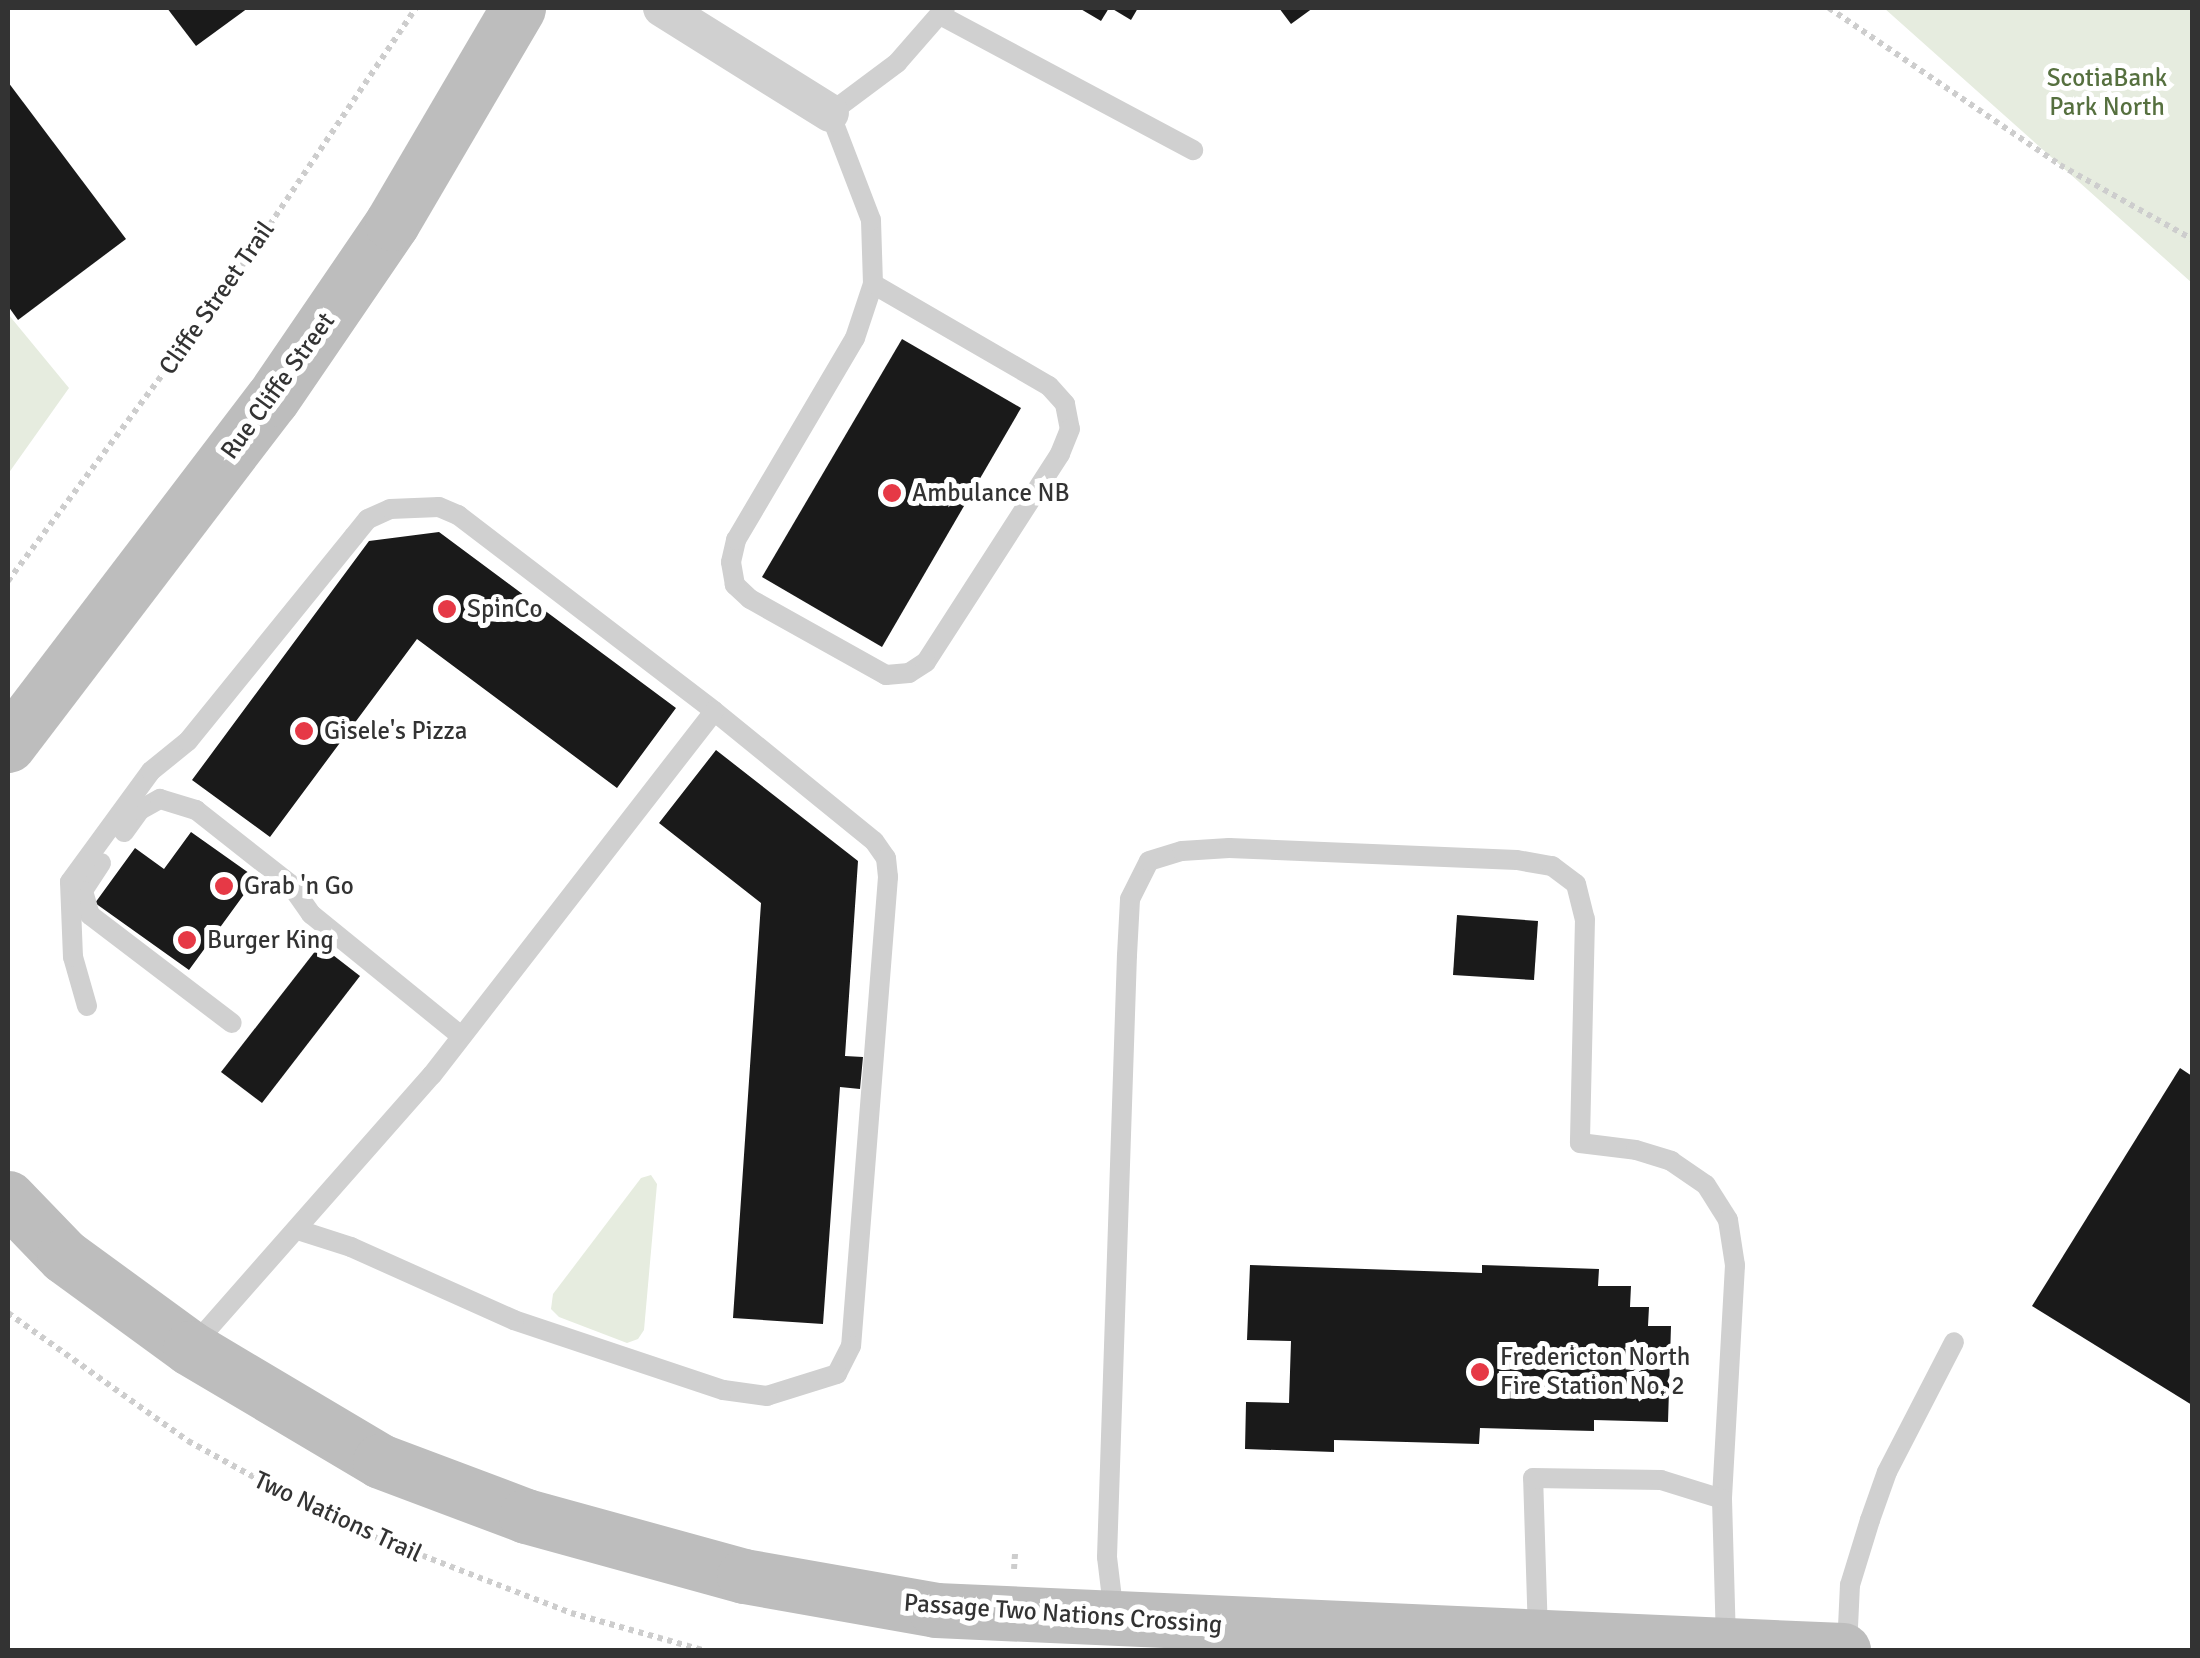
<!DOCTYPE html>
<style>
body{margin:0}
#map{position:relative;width:2200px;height:1658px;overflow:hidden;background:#fff;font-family:Signika,sans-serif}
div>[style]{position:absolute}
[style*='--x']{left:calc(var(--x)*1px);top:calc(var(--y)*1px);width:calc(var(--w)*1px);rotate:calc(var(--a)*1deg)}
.green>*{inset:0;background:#e6ecdf}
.building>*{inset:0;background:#1a1a1a}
.path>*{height:6px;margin-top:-3px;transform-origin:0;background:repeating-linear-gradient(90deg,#cdcdcd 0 5px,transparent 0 10px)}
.service>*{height:20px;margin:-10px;padding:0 10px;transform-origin:10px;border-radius:10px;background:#d0d0d0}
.minor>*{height:38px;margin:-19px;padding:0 19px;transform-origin:19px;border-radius:19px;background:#d0d0d0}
.secondary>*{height:55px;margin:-27.5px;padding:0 27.5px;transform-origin:27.5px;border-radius:27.5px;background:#bdbdbd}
.dots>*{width:28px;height:28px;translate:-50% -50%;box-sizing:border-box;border:5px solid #fff;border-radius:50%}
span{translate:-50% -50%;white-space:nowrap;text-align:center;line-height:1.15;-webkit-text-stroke:10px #fff;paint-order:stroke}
.park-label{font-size:25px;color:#56703f}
.street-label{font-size:25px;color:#333}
.poi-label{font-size:25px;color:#333}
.left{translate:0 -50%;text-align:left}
.frame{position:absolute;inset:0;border:10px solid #333;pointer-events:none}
</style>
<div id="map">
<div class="green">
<div style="clip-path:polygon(1884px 8px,2192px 8px,2192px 283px,2060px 165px)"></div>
<div style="clip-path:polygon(8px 314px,69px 388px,8px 474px)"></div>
<div style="clip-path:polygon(651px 1175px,657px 1184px,644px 1330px,638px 1339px,627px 1343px,559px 1317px,551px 1309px,553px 1294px,641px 1178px)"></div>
</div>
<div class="building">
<div style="clip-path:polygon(167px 8px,248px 8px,196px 46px)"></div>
<div style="clip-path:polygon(1079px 8px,1109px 8px,1101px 21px)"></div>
<div style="clip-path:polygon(1111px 8px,1138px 8px,1131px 20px)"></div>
<div style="clip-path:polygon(1279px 8px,1313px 8px,1291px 24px)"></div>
<div style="clip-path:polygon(8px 82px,126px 239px,18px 320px,8px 306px)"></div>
<div style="clip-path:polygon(902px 339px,1021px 408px,882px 647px,762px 577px)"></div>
<div style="clip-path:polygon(439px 532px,676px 708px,617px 788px,417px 639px,270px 837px,192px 780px,369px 541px)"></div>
<div style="clip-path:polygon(716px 750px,858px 861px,845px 1056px,863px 1057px,860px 1089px,840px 1087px,823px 1324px,733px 1318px,761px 903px,659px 823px)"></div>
<div style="clip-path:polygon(191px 832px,256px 878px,189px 970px,95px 903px,135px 848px,164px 869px)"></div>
<div style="clip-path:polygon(1457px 915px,1538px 921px,1534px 980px,1453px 975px)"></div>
<div style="clip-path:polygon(320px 945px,360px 976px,262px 1103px,221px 1072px)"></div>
<div style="clip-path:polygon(2180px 1068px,2192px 1076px,2192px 1405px,2032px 1306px)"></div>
<div style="clip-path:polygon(1250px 1265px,1482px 1273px,1482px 1265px,1599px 1269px,1598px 1286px,1631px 1286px,1630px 1307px,1649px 1307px,1648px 1326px,1671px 1326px,1668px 1422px,1594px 1420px,1594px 1431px,1480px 1428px,1479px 1444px,1334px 1440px,1334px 1452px,1245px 1449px,1246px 1402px,1289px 1403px,1291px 1341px,1247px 1340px)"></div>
</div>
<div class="path">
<div style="--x:1829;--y:8;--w:279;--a:34.2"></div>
<div style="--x:2060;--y:165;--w:151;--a:29.3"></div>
<div style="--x:8;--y:581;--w:362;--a:-53.2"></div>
<div style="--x:225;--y:291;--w:341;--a:-56"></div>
<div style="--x:8;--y:1313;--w:221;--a:35.4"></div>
<div style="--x:188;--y:1441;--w:171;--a:28.7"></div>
<div style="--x:338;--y:1523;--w:250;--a:21.1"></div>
<div style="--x:571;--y:1613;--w:137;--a:15.7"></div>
<div style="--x:1014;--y:1569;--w:16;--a:-86"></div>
</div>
<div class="service">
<div style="--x:940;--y:15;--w:287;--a:28.1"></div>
<div style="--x:873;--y:284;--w:203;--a:30.1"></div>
<div style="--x:1049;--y:386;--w:24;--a:48"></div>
<div style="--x:1065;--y:404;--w:25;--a:79"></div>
<div style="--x:1070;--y:429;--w:27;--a:112"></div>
<div style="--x:1060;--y:454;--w:247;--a:122.8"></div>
<div style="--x:926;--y:662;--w:20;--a:147"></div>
<div style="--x:909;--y:673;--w:23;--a:175"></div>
<div style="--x:886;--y:675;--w:156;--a:-150.8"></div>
<div style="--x:750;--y:599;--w:21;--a:-137"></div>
<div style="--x:735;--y:585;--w:23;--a:-100"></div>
<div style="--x:731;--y:562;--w:23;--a:-77"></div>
<div style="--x:736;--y:540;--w:234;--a:-59.5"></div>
<div style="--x:855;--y:338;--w:57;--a:-71.6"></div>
<div style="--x:873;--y:284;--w:64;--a:-91.8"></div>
<div style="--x:871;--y:220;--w:115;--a:-111"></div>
<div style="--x:830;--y:113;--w:84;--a:-36.7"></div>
<div style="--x:897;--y:63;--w:73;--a:-48.9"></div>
<div style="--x:124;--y:832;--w:27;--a:-54"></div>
<div style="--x:140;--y:810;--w:23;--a:-29"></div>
<div style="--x:160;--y:799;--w:38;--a:17"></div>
<div style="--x:196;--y:810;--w:120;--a:38.2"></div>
<div style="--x:290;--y:884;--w:37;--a:55"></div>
<div style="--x:311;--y:914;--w:193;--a:39.1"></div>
<div style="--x:101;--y:863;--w:33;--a:123"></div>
<div style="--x:83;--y:891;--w:25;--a:74"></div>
<div style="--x:90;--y:915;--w:178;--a:37.3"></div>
<div style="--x:87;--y:1006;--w:51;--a:-105.9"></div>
<div style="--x:73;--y:957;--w:75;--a:-92.3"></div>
<div style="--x:70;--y:882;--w:137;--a:-53.9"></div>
<div style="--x:151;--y:771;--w:48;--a:-39"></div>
<div style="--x:188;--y:741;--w:264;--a:-51"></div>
<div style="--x:354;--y:536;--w:22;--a:-51"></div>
<div style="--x:368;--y:519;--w:24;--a:-24"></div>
<div style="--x:390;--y:509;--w:49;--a:-2.3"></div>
<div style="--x:439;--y:507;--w:21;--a:23"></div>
<div style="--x:458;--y:515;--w:322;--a:37.4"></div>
<div style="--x:714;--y:711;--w:206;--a:39.1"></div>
<div style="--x:874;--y:841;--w:21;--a:55"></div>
<div style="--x:886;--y:858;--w:19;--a:84"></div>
<div style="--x:888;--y:877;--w:470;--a:94.5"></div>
<div style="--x:851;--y:1346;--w:31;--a:117"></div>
<div style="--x:837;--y:1374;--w:73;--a:162.6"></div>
<div style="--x:767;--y:1396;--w:44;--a:-172.2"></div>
<div style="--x:723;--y:1390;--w:220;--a:-161.5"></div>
<div style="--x:514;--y:1320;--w:179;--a:-155.9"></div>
<div style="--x:351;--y:1247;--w:56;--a:-162.2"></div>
<div style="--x:192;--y:1347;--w:363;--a:-48.6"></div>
<div style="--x:432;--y:1075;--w:460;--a:-52.2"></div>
<div style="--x:1114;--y:1615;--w:58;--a:-96.9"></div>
<div style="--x:1107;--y:1557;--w:602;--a:-88.1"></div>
<div style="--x:1127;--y:955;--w:56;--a:-86.9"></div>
<div style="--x:1130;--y:899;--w:42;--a:-63.4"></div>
<div style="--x:1149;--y:861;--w:34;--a:-17"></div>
<div style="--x:1182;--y:851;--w:47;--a:-3.7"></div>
<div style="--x:1229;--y:848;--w:288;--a:2.4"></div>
<div style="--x:1517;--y:860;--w:36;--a:10"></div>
<div style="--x:1552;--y:866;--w:30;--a:37"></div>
<div style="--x:1576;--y:884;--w:36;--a:76"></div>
<div style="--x:1585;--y:919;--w:224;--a:91.3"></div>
<div style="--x:1580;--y:1143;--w:56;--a:7.1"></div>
<div style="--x:1636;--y:1150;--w:37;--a:17"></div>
<div style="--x:1671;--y:1161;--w:42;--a:34.4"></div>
<div style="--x:1706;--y:1185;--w:41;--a:57.8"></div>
<div style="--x:1728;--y:1220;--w:46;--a:81.2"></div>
<div style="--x:1735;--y:1265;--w:234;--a:93.2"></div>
<div style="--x:1722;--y:1499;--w:144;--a:88.4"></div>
<div style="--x:1538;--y:1634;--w:156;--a:-91.8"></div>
<div style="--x:1533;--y:1478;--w:128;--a:0.9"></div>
<div style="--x:1661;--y:1480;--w:64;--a:17.3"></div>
<div style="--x:1847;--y:1648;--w:63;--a:-87.3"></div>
<div style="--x:1850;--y:1585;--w:68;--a:-72.9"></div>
<div style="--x:1870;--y:1520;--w:51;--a:-70.5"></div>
<div style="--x:1887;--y:1472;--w:146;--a:-62.7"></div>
</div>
<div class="minor">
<div style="--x:662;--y:8;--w:198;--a:32"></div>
</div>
<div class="secondary">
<div style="--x:8;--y:745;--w:435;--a:-52.7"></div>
<div style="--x:272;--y:399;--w:213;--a:-55.7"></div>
<div style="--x:392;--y:223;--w:249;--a:-59.6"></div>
<div style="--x:8;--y:1198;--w:81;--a:46"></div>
<div style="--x:64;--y:1256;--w:156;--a:36.1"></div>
<div style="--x:190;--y:1348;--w:221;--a:30.7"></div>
<div style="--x:380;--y:1461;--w:156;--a:20.6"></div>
<div style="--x:526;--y:1516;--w:226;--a:15.4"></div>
<div style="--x:744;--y:1576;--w:195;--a:10"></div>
<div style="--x:936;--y:1610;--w:908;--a:2.53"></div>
</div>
<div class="dots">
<div style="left:892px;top:493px;background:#e63946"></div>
<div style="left:447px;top:609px;background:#e63946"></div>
<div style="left:304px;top:731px;background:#e63946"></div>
<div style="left:224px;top:886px;background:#e63946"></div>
<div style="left:187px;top:940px;background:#e63946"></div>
<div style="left:1480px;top:1372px;background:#e63946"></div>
</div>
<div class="park-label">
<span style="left:2107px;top:93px">ScotiaBank<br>Park North</span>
</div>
<div class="street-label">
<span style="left:217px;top:298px;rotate:-55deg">Cliffe Street Trail</span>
<span style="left:278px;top:386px;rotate:-54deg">Rue Cliffe Street</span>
<span style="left:338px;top:1517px;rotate:25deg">Two Nations Trail</span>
<span style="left:1063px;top:1614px;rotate:4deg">Passage Two Nations Crossing</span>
</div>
<div class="poi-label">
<span class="left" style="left:912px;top:493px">Ambulance NB</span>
<span class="left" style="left:467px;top:609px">SpinCo</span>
<span class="left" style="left:324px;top:731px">Gisele's Pizza</span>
<span class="left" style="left:244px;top:886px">Grab 'n Go</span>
<span class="left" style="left:207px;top:940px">Burger King</span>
<span class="left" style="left:1500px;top:1372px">Fredericton North<br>Fire Station No. 2</span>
</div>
<div class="frame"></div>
</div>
